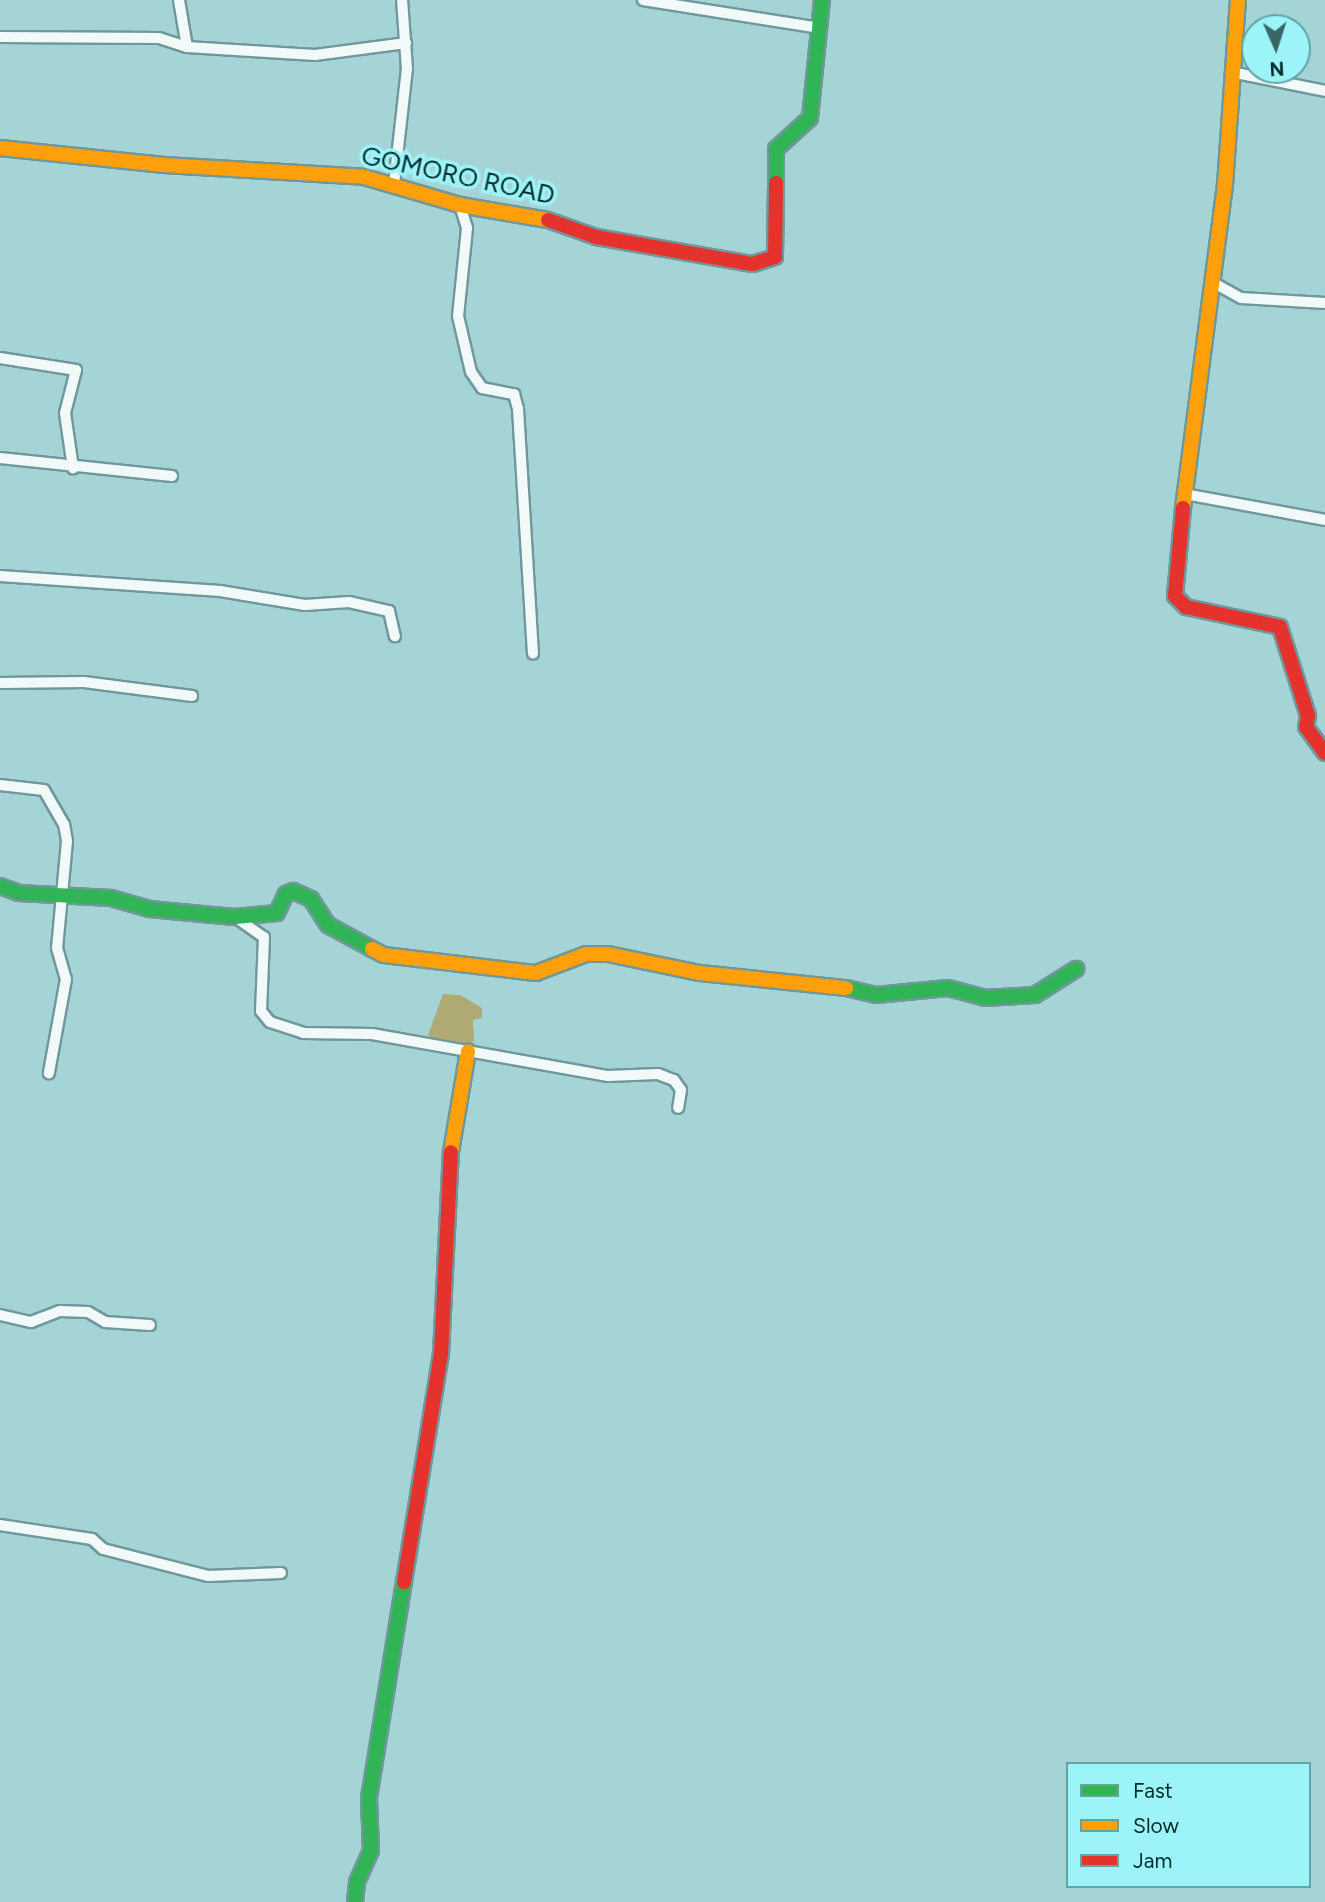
<!DOCTYPE html>
<style>
body{margin:0}
#map{position:relative;width:1325px;height:1902px;overflow:hidden;background:#a4d4d6;font-family:Figtree,sans-serif}
div>[style]{position:absolute}
[style*='--x']{left:calc(var(--x)*1px);top:calc(var(--y)*1px);width:calc(var(--w)*1px);rotate:calc(var(--a)*1deg)}
.forest>*{inset:0;background:#afa974}
.roads{filter:drop-shadow(2px 0 #70989a) drop-shadow(-2px 0 #70989a) drop-shadow(0 2px #70989a) drop-shadow(0 -2px #70989a)}
.street>*{height:10px;margin:-5px;padding:0 5px;transform-origin:5px;border-radius:5px;background:#f1f9f9}
.fast>*{height:14px;margin:-7px;padding:0 7px;transform-origin:7px;border-radius:7px;background:#30b455}
.slow>*{height:14px;margin:-7px;padding:0 7px;transform-origin:7px;border-radius:7px;background:#ff9f0a}
.jam>*{height:14px;margin:-7px;padding:0 7px;transform-origin:7px;border-radius:7px;background:#e5322d}
span{translate:-50% -50%;white-space:nowrap;text-align:center;line-height:1.15;-webkit-text-stroke:7px #9cf4f8;paint-order:stroke}
.street-label{font-size:26px;color:#032b2d}
.legend{position:absolute;left:1066px;top:1762px;width:245px;height:126px;box-sizing:border-box;background:#9cf4f8;border:2px solid #5fa4a7;margin:0;padding:9px 12px;list-style:none;font-size:21px;color:#032b2d}
.legend li{display:flex;align-items:center;gap:14px;height:35px}
.legend b{width:35px;border:2px solid #5fa4a7}
.north{position:absolute;left:1241px;top:14px;width:70px;height:70px;box-sizing:border-box;background:#9cf4f8;border:2px solid #5fa4a7;border-radius:50%;rotate:177deg;font-size:19px;font-weight:700;line-height:28px;text-align:center;color:#032b2d}
.north::after{content:'';display:block;margin:auto;width:24px;height:32px;background:#3b6668;clip-path:polygon(50% 0,100% 100%,50% 72%,0 100%)}
</style>
<div id="map">
<div class="forest">
<div style="clip-path:polygon(443px 994px,460px 995px,482px 1008px,482px 1018px,473px 1020px,474px 1041px,462px 1046px,435px 1041px,428px 1035px)"></div>
</div>
<div class="roads">
<div class="street">
<div style="--x:643;--y:0;--w:179;--a:9"></div>
<div style="--x:0;--y:37;--w:159;--a:0.4"></div>
<div style="--x:159;--y:38;--w:29;--a:18"></div>
<div style="--x:187;--y:47;--w:48;--a:-99.7"></div>
<div style="--x:187;--y:47;--w:128;--a:3.6"></div>
<div style="--x:315;--y:55;--w:92;--a:-7.5"></div>
<div style="--x:1231;--y:72;--w:96;--a:11.4"></div>
<div style="--x:394;--y:184;--w:116;--a:-83.6"></div>
<div style="--x:407;--y:69;--w:69;--a:-94.1"></div>
<div style="--x:460;--y:205;--w:24;--a:73"></div>
<div style="--x:467;--y:228;--w:88;--a:95.8"></div>
<div style="--x:458;--y:316;--w:57;--a:76.9"></div>
<div style="--x:471;--y:372;--w:19;--a:55"></div>
<div style="--x:482;--y:388;--w:33;--a:11"></div>
<div style="--x:514;--y:394;--w:16;--a:75"></div>
<div style="--x:518;--y:409;--w:245;--a:86.5"></div>
<div style="--x:1212;--y:282;--w:33;--a:29"></div>
<div style="--x:1241;--y:298;--w:84;--a:3.4"></div>
<div style="--x:0;--y:358;--w:77;--a:9"></div>
<div style="--x:76;--y:370;--w:44;--a:104.3"></div>
<div style="--x:65;--y:413;--w:56;--a:81.7"></div>
<div style="--x:0;--y:458;--w:173;--a:6"></div>
<div style="--x:1185;--y:494;--w:142;--a:10.5"></div>
<div style="--x:0;--y:576;--w:221;--a:3.9"></div>
<div style="--x:220;--y:591;--w:86;--a:9.4"></div>
<div style="--x:305;--y:605;--w:44;--a:-3.9"></div>
<div style="--x:349;--y:602;--w:41;--a:12.7"></div>
<div style="--x:389;--y:611;--w:26;--a:77"></div>
<div style="--x:0;--y:683;--w:84;--a:-0.7"></div>
<div style="--x:84;--y:682;--w:109;--a:7.4"></div>
<div style="--x:0;--y:785;--w:44;--a:6.5"></div>
<div style="--x:44;--y:790;--w:39;--a:60"></div>
<div style="--x:64;--y:824;--w:17;--a:80"></div>
<div style="--x:67;--y:841;--w:107;--a:95.3"></div>
<div style="--x:57;--y:948;--w:32;--a:74"></div>
<div style="--x:66;--y:979;--w:96;--a:100.3"></div>
<div style="--x:235;--y:917;--w:35;--a:35"></div>
<div style="--x:264;--y:937;--w:74;--a:92.3"></div>
<div style="--x:261;--y:1011;--w:14;--a:51"></div>
<div style="--x:270;--y:1022;--w:35;--a:18"></div>
<div style="--x:303;--y:1033;--w:69;--a:0.8"></div>
<div style="--x:372;--y:1034;--w:240;--a:10.1"></div>
<div style="--x:608;--y:1076;--w:50;--a:-2.3"></div>
<div style="--x:658;--y:1074;--w:17;--a:21"></div>
<div style="--x:674;--y:1080;--w:12;--a:55"></div>
<div style="--x:681;--y:1090;--w:18;--a:99"></div>
<div style="--x:0;--y:1315;--w:32;--a:13"></div>
<div style="--x:31;--y:1322;--w:31;--a:-21"></div>
<div style="--x:60;--y:1311;--w:28;--a:2"></div>
<div style="--x:88;--y:1312;--w:20;--a:30"></div>
<div style="--x:105;--y:1322;--w:45;--a:3.8"></div>
<div style="--x:0;--y:1525;--w:93;--a:8.7"></div>
<div style="--x:92;--y:1539;--w:15;--a:42"></div>
<div style="--x:103;--y:1549;--w:108;--a:14.4"></div>
<div style="--x:208;--y:1576;--w:73;--a:-2.4"></div>
</div>
<div class="fast">
<div style="--x:776;--y:183;--w:34;--a:-90"></div>
<div style="--x:776;--y:149;--w:46;--a:-42.4"></div>
<div style="--x:810;--y:118;--w:119;--a:-84.2"></div>
<div style="--x:0;--y:886;--w:20;--a:20"></div>
<div style="--x:19;--y:893;--w:92;--a:3.1"></div>
<div style="--x:111;--y:898;--w:40;--a:16"></div>
<div style="--x:149;--y:909;--w:86;--a:5.3"></div>
<div style="--x:235;--y:917;--w:42;--a:-5.4"></div>
<div style="--x:277;--y:913;--w:21;--a:-65"></div>
<div style="--x:286;--y:894;--w:8;--a:-23"></div>
<div style="--x:293;--y:891;--w:20;--a:24"></div>
<div style="--x:311;--y:899;--w:31;--a:57"></div>
<div style="--x:328;--y:925;--w:50;--a:28.6"></div>
<div style="--x:846;--y:988;--w:31;--a:13"></div>
<div style="--x:876;--y:995;--w:72;--a:-5.6"></div>
<div style="--x:948;--y:988;--w:38;--a:15"></div>
<div style="--x:985;--y:998;--w:50;--a:-3.4"></div>
<div style="--x:1035;--y:995;--w:49;--a:-32.4"></div>
<div style="--x:355;--y:1902;--w:20;--a:-84"></div>
<div style="--x:357;--y:1882;--w:34;--a:-66"></div>
<div style="--x:371;--y:1851;--w:53;--a:-92.2"></div>
<div style="--x:369;--y:1798;--w:219;--a:-80.8"></div>
</div>
<div class="slow">
<div style="--x:0;--y:148;--w:165;--a:5.9"></div>
<div style="--x:164;--y:165;--w:200;--a:3.4"></div>
<div style="--x:364;--y:177;--w:100;--a:16.3"></div>
<div style="--x:460;--y:205;--w:89;--a:9.7"></div>
<div style="--x:1183;--y:508;--w:326;--a:-82.6"></div>
<div style="--x:1225;--y:185;--w:185;--a:-86"></div>
<div style="--x:372;--y:949;--w:13;--a:27"></div>
<div style="--x:384;--y:955;--w:153;--a:6.8"></div>
<div style="--x:536;--y:973;--w:53;--a:-20.8"></div>
<div style="--x:586;--y:954;--w:22;--a:0"></div>
<div style="--x:608;--y:954;--w:94;--a:11.7"></div>
<div style="--x:700;--y:973;--w:147;--a:5.9"></div>
<div style="--x:451;--y:1152;--w:102;--a:-80.4"></div>
</div>
<div class="jam">
<div style="--x:548;--y:220;--w:51;--a:19.5"></div>
<div style="--x:596;--y:237;--w:159;--a:9.8"></div>
<div style="--x:753;--y:264;--w:23;--a:-18"></div>
<div style="--x:775;--y:257;--w:74;--a:-89.2"></div>
<div style="--x:1183;--y:508;--w:88;--a:95.2"></div>
<div style="--x:1175;--y:596;--w:16;--a:45"></div>
<div style="--x:1186;--y:607;--w:96;--a:12"></div>
<div style="--x:1280;--y:627;--w:93;--a:72.5"></div>
<div style="--x:1308;--y:716;--w:11;--a:100"></div>
<div style="--x:1306;--y:727;--w:32;--a:54"></div>
<div style="--x:404;--y:1582;--w:231;--a:-80.8"></div>
<div style="--x:441;--y:1354;--w:202;--a:-87.2"></div>
</div>
</div>
<div class="street-label">
<span style="left:458px;top:176px;rotate:12deg">GOMORO ROAD</span>
</div>
<ul class="legend">
<li><b style="height:9px;background:#30b455"></b>Fast</li>
<li><b style="height:9px;background:#ff9f0a"></b>Slow</li>
<li><b style="height:9px;background:#e5322d"></b>Jam</li>
</ul>
<div class="north">N</div>
</div>
